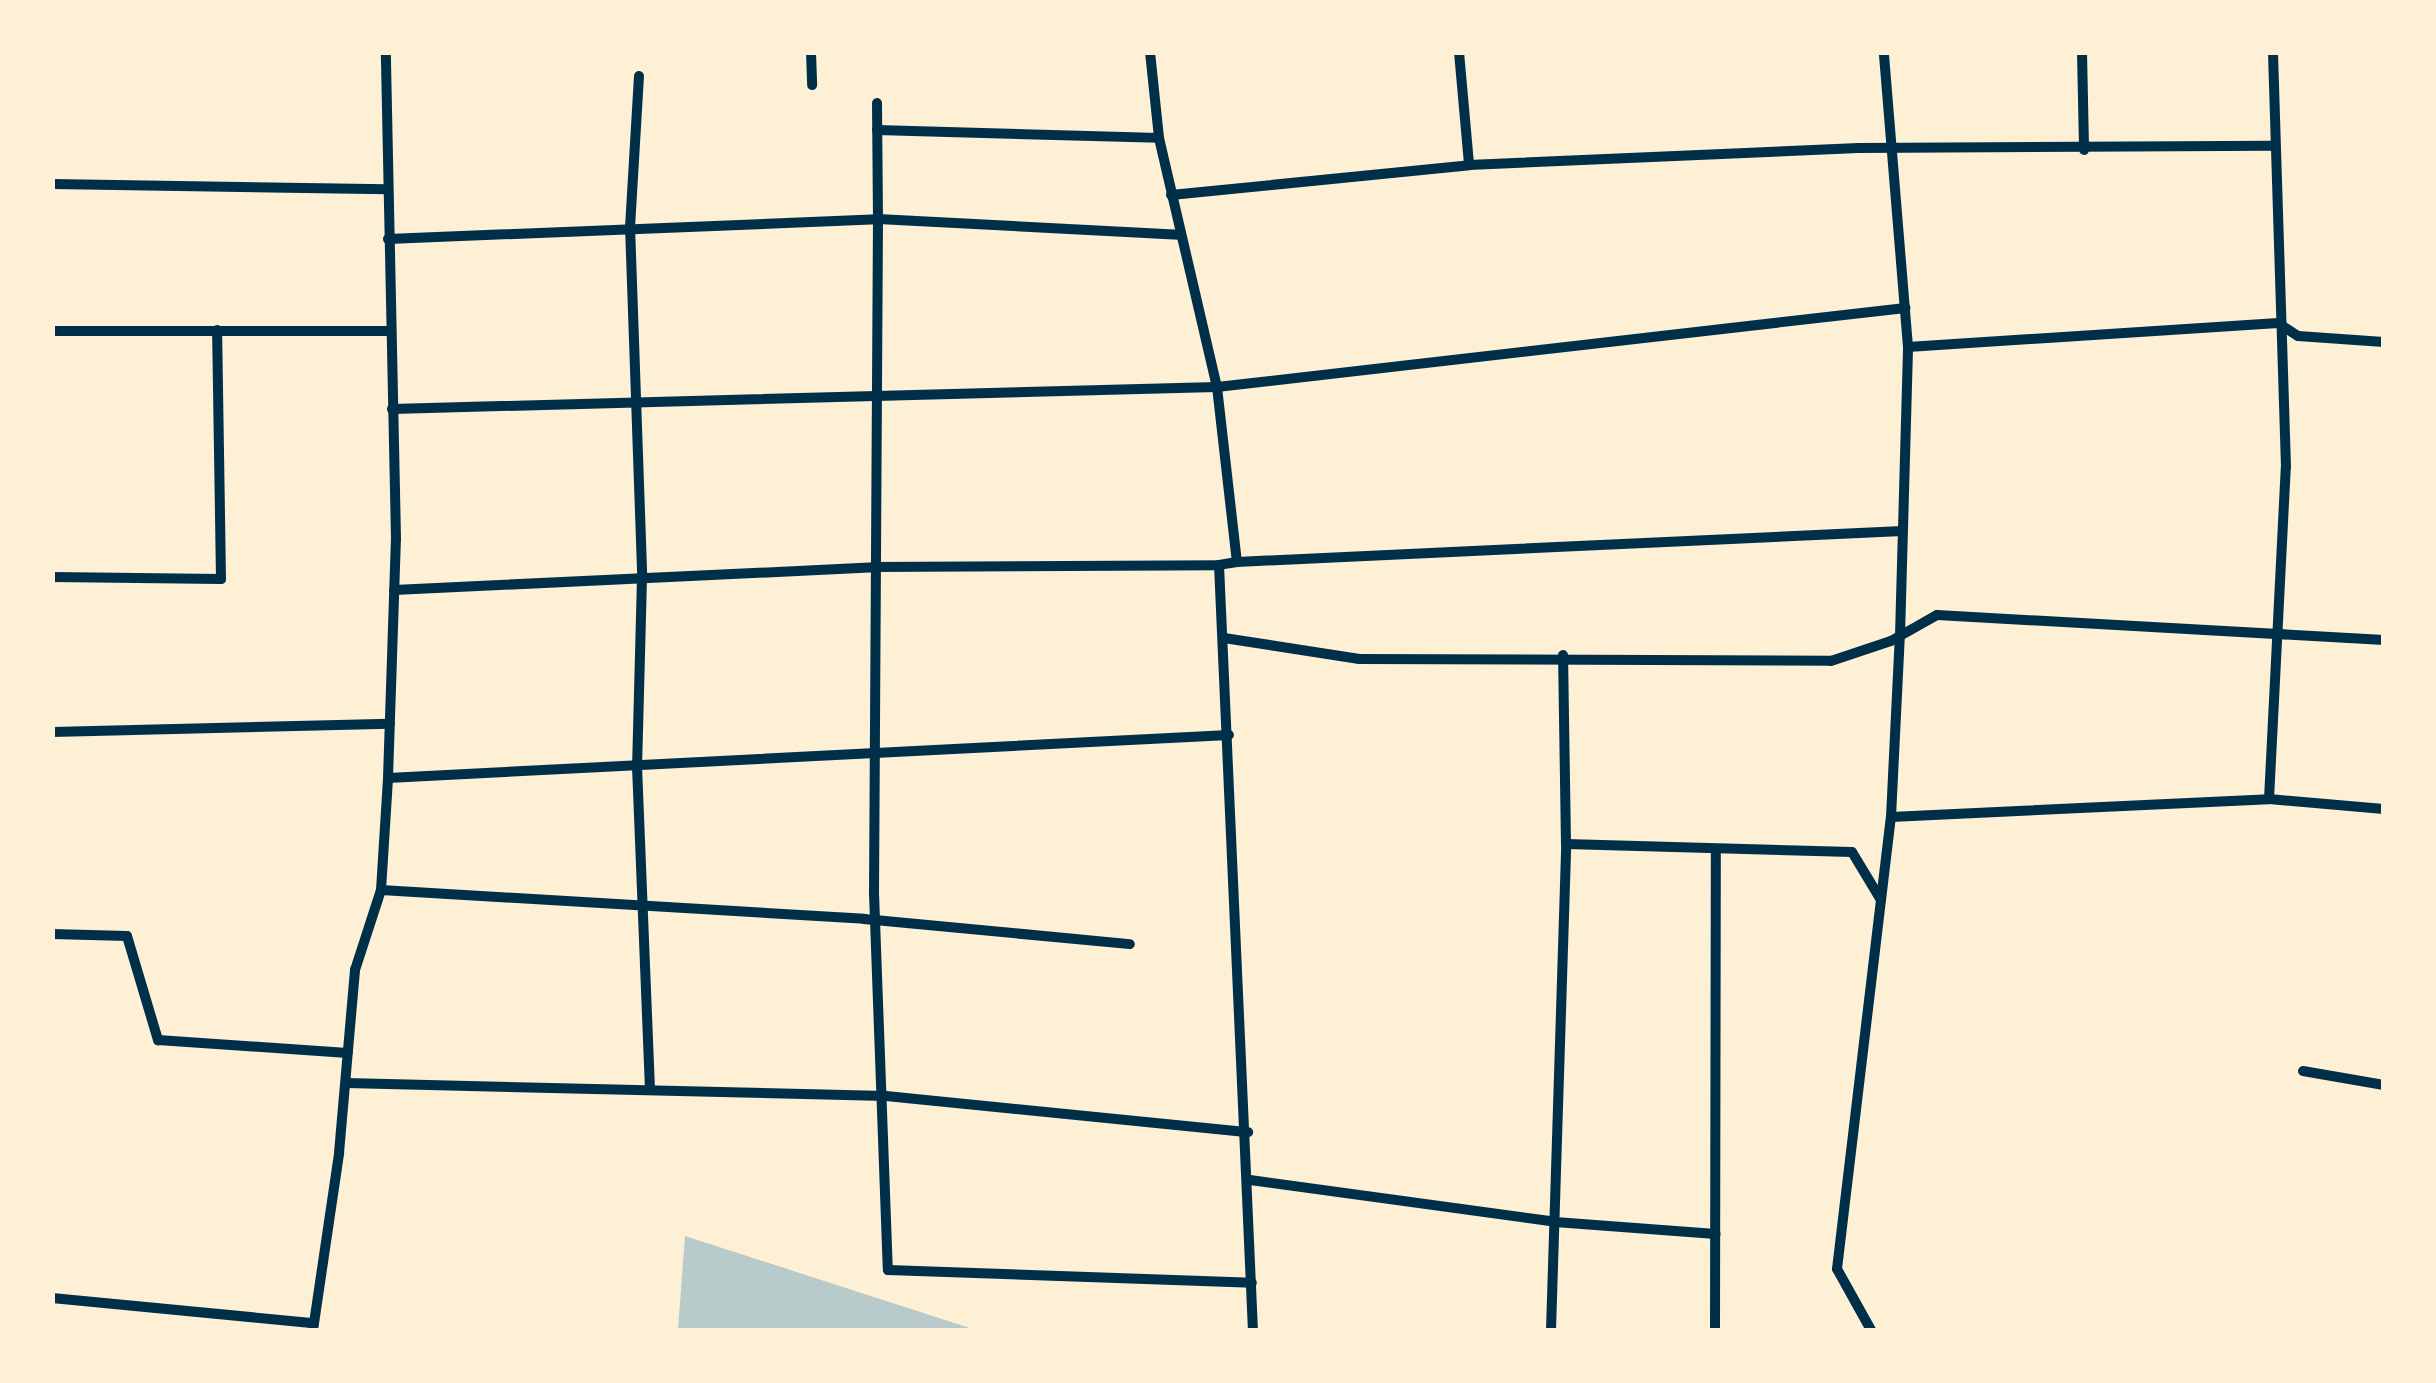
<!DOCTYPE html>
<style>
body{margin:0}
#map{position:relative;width:2436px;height:1383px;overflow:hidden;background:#fdf0d5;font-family:Quicksand,sans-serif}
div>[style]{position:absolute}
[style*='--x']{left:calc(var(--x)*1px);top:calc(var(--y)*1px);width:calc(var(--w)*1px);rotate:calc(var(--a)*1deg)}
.green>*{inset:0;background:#b9caca}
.minor>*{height:10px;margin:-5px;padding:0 5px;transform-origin:5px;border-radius:5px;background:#003049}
span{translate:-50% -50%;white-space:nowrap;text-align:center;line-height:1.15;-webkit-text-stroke:9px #fdf0d5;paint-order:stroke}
.frame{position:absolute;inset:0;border:55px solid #fdf0d5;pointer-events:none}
</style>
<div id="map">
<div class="green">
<div style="clip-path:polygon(685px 1235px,685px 1236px,976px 1330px,678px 1330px)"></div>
</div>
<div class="minor">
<div style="--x:811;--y:52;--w:33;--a:88"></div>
<div style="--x:1150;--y:52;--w:86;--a:84"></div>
<div style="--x:1159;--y:138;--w:256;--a:76.9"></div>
<div style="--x:1217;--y:387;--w:176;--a:83.5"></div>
<div style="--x:1237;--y:562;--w:18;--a:171"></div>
<div style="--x:1219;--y:565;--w:766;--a:87.46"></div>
<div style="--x:1459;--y:52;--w:113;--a:84.9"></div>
<div style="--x:2082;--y:52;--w:98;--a:88.8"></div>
<div style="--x:639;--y:76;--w:150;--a:93.4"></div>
<div style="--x:630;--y:226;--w:352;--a:88"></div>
<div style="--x:642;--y:578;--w:188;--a:91.5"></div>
<div style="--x:637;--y:766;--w:324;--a:87.7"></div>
<div style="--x:877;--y:103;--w:116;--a:89.5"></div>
<div style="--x:878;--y:219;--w:301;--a:3"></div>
<div style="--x:877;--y:130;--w:282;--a:1.6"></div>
<div style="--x:52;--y:184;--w:335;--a:0.9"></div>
<div style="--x:1171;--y:195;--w:300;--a:-5.7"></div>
<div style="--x:1469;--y:165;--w:390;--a:-2.5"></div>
<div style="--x:1859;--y:148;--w:413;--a:-0.3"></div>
<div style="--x:388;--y:239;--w:490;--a:-2.3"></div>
<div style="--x:878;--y:219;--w:674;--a:90.34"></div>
<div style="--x:874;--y:893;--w:377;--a:87.9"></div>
<div style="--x:888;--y:1270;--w:364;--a:2"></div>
<div style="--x:52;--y:331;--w:338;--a:0"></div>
<div style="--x:1908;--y:347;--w:371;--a:-3.7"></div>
<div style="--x:2278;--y:323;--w:24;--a:33"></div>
<div style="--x:2298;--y:336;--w:86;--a:4"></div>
<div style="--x:392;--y:409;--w:825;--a:-1.53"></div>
<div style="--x:1217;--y:387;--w:693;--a:-6.55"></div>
<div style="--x:1237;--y:562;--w:666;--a:-2.67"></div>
<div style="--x:52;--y:577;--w:169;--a:0.7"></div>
<div style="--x:221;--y:579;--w:249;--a:-90.9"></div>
<div style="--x:394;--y:590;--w:481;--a:-2.7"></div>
<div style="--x:874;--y:567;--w:345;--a:-0.3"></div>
<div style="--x:1224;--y:638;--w:137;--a:8.8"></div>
<div style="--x:1359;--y:659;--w:472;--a:0.2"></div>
<div style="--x:1831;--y:661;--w:63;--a:-18.4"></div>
<div style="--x:1891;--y:641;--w:53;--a:-29.5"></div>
<div style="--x:1937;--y:615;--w:448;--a:3.2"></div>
<div style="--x:52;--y:732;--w:338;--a:-1.4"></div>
<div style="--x:388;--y:778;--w:842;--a:-2.93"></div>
<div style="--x:2269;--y:799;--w:332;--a:-87.1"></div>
<div style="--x:2286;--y:467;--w:415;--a:-91.8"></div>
<div style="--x:1891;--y:817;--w:378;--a:-2.7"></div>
<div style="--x:2269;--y:799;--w:115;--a:5"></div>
<div style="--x:1566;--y:844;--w:286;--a:1.6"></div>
<div style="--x:1852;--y:852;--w:56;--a:58.9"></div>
<div style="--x:381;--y:890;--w:484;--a:3.4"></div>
<div style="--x:864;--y:919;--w:267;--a:5.4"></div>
<div style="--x:52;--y:934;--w:75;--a:1.5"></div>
<div style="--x:127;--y:936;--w:109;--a:73.4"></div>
<div style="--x:158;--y:1040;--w:190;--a:3.9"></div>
<div style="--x:2303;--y:1071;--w:82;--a:9.8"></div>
<div style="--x:346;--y:1083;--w:540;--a:1.38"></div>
<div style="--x:886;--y:1096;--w:364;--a:5.7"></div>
<div style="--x:1250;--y:1180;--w:308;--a:7.8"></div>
<div style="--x:1555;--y:1222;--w:161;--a:4.3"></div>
<div style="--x:52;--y:1298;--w:263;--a:5.5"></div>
<div style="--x:313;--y:1330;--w:179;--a:-81.6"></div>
<div style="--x:339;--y:1153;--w:184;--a:-85"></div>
<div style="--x:355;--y:970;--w:84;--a:-72"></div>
<div style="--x:381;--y:890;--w:112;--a:-86.4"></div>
<div style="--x:388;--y:778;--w:239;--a:-88.1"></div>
<div style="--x:396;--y:539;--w:487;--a:-91.2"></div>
<div style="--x:1551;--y:1330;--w:486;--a:-88.2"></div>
<div style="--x:1566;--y:844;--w:189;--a:-90.9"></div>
<div style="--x:1715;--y:1330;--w:479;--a:-89.9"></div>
<div style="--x:1871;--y:1330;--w:70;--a:-119.1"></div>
<div style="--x:1837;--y:1269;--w:455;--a:-83.2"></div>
<div style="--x:1891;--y:817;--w:181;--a:-87.2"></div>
<div style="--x:1900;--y:636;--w:289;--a:-88.4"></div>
<div style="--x:1908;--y:347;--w:296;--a:-94.7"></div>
</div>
<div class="frame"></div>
</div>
